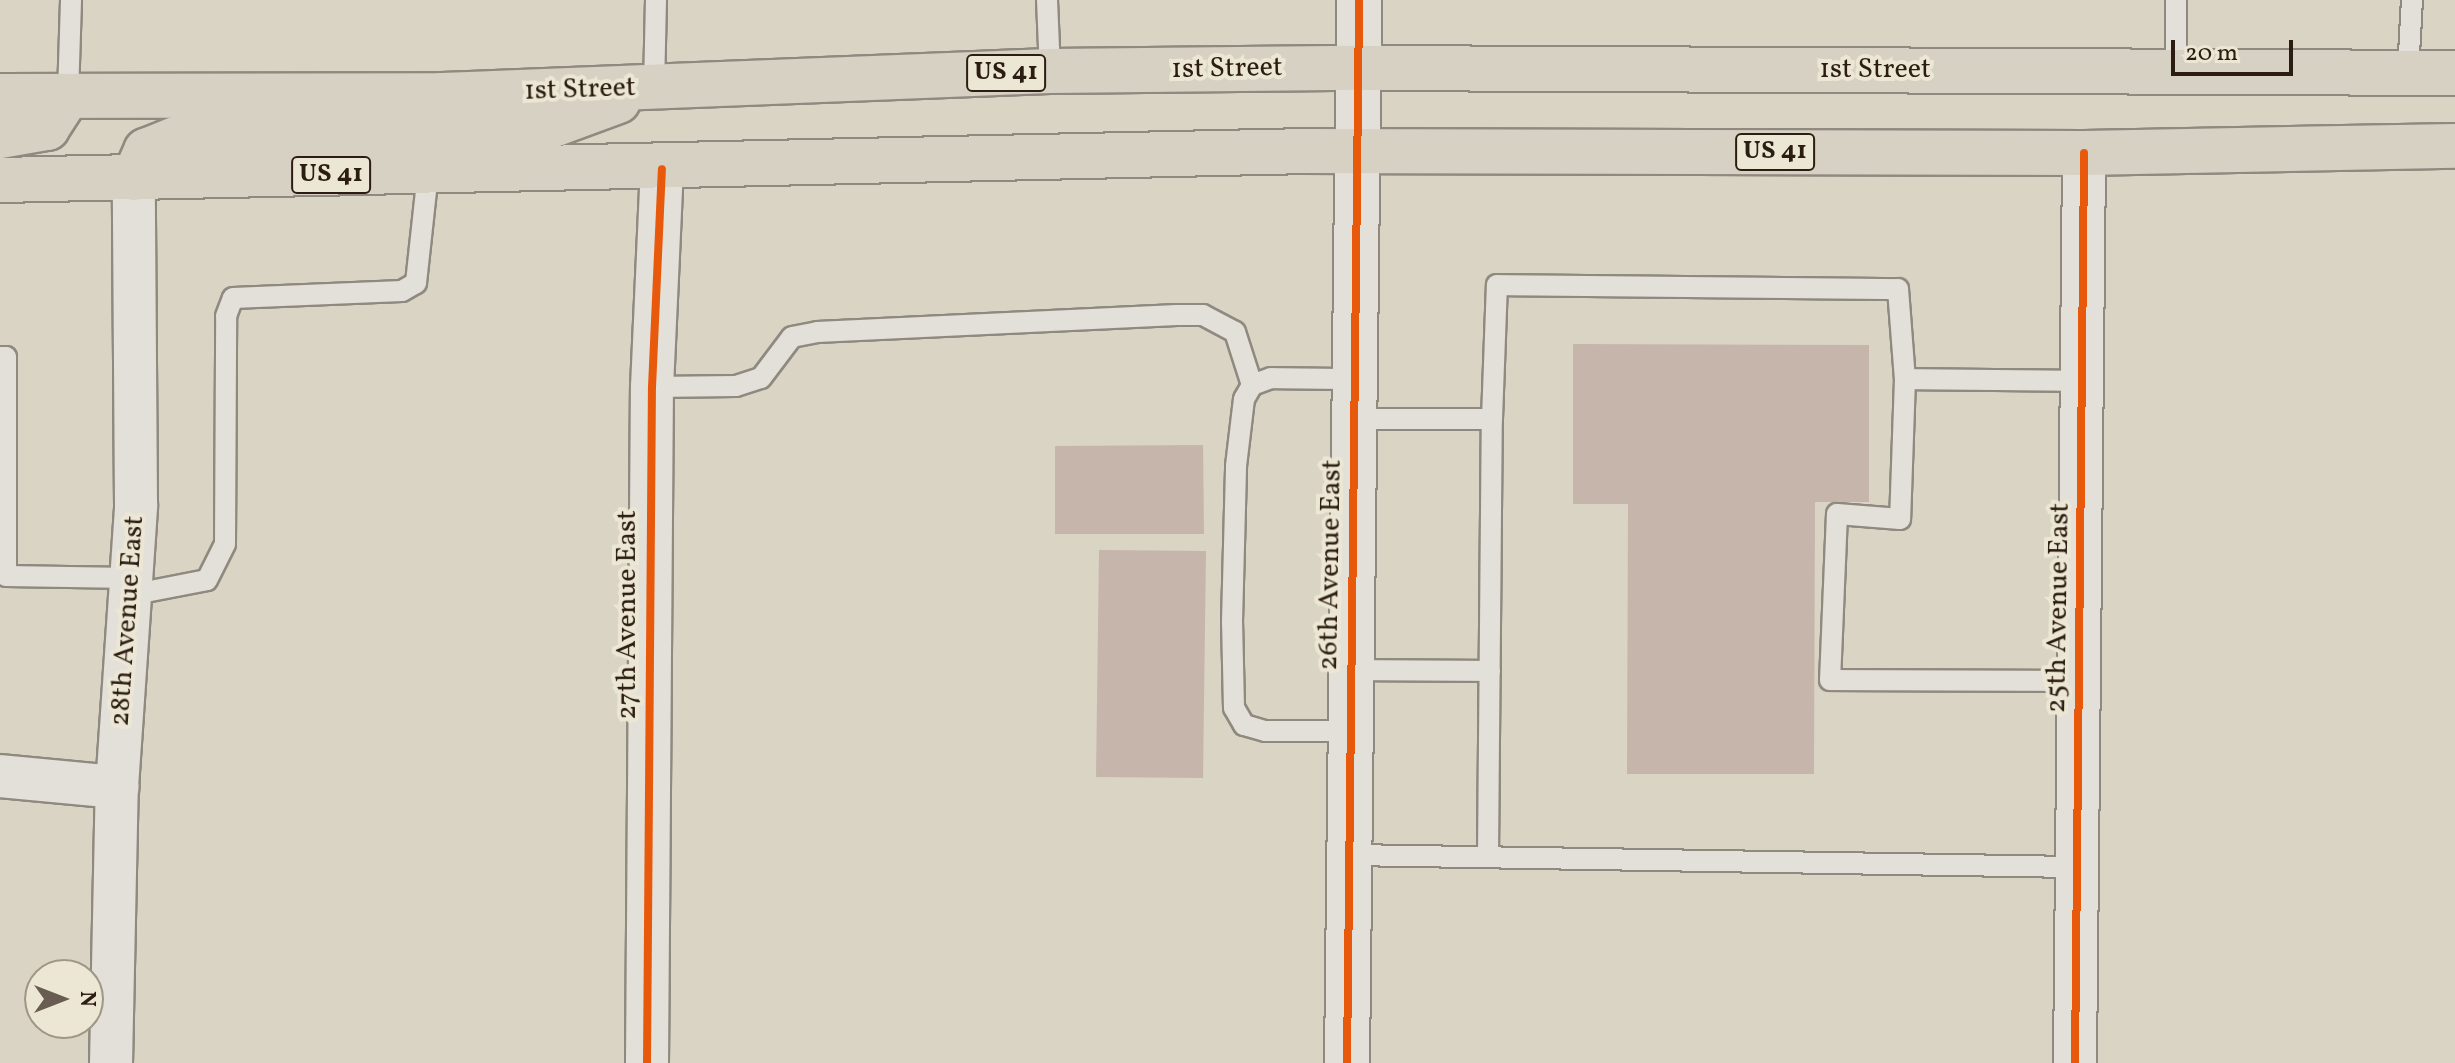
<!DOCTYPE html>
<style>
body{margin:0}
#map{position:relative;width:2455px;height:1063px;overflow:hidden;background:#dad4c5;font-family:Vollkorn,serif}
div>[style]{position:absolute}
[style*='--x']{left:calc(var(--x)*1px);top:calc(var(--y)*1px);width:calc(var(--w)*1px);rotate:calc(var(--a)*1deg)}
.building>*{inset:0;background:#c6b5ab}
.roads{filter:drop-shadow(2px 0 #8f897f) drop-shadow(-2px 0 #8f897f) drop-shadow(0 2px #8f897f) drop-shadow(0 -2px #8f897f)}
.lane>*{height:20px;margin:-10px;padding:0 10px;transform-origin:10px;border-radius:10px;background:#e2e0d9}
.street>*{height:42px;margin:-21px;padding:0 21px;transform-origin:21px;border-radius:21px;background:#e2e0d9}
.secondary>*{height:44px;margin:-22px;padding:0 22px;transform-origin:22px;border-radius:22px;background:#e2e0d9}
.primary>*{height:44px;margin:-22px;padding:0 22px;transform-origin:22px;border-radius:22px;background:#d7d1c4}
.cycleway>*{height:8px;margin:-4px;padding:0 4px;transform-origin:4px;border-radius:4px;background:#e8590c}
span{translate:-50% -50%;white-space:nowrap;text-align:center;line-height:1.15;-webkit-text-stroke:8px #ece6d4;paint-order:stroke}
.shield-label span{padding:2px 6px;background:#ece6d4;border:2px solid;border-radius:6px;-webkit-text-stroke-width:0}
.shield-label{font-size:26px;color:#2c1d12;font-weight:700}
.street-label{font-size:28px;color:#2c1d12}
.north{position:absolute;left:24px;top:959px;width:80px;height:80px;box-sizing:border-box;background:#ece6d4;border:2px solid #9f9686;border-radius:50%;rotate:90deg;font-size:22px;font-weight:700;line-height:32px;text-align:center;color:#2c1d12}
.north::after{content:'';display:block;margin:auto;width:28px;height:36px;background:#695d51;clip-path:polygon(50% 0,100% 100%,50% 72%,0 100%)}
.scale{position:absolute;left:2171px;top:40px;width:122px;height:36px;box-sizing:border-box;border:4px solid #2c1d12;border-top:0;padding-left:10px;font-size:24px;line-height:28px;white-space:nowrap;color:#2c1d12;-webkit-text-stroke:6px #ece6d4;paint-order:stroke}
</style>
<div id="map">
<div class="building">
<div style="clip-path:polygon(1573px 344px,1869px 345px,1869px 502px,1815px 502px,1814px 774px,1627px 774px,1628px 504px,1573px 504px)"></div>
<div style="clip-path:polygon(1203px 445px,1204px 534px,1055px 534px,1055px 446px)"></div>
<div style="clip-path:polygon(1099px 550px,1206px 551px,1203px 778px,1096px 777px)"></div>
</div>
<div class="roads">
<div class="lane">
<div style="--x:1047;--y:0;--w:71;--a:87.6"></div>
<div style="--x:2176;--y:72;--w:72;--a:-90"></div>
<div style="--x:2408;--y:73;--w:73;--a:-86.9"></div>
<div style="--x:654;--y:88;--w:88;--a:-88.7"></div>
<div style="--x:68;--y:96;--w:96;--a:-88.2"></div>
<div style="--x:0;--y:357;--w:6;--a:0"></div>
<div style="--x:6;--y:357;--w:219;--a:90"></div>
<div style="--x:6;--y:576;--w:125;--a:0.9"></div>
<div style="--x:1905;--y:379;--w:140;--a:92"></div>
<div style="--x:1900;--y:519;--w:63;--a:-175.5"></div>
<div style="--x:1837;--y:514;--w:166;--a:92.4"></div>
<div style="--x:1830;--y:680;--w:250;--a:0.2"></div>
<div style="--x:652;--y:387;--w:84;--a:-0.7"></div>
<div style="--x:736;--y:386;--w:26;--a:-18"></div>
<div style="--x:761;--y:378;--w:51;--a:-52.9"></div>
<div style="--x:792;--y:337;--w:25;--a:-11"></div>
<div style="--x:817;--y:332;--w:360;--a:-2.7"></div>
<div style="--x:1177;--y:315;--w:26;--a:0"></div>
<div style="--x:1203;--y:315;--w:36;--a:28"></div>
<div style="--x:1235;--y:332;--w:56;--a:72.2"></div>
<div style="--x:1355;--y:419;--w:137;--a:0"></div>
<div style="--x:1492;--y:419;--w:134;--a:-87.9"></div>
<div style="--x:1497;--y:285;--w:401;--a:0.6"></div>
<div style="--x:1898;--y:289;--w:90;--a:85.6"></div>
<div style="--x:1905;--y:379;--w:179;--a:0.6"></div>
<div style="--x:130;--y:595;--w:78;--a:-11"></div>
<div style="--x:207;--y:580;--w:40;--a:-63.4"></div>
<div style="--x:225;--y:544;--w:228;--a:-89.7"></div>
<div style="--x:226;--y:316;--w:19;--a:-69"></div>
<div style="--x:233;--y:298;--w:169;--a:-2.4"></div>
<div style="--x:402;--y:291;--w:16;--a:-30"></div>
<div style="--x:416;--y:283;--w:111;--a:-83.8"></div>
<div style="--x:1352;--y:670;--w:138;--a:0.4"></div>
<div style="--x:1352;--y:731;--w:87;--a:180"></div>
<div style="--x:1265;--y:731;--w:22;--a:-164"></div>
<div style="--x:1244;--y:725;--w:20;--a:-120"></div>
<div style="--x:1234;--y:708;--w:86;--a:-91.3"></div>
<div style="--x:1232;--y:622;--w:156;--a:-88.5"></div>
<div style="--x:1236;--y:466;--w:67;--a:-83.2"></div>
<div style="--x:1244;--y:399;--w:16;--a:-60"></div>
<div style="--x:1252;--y:385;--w:20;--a:-20"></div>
<div style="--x:1271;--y:378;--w:84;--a:0.7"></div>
<div style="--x:1350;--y:855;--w:727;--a:0.95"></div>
<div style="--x:1488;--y:855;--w:436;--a:-89.5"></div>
</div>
<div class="street">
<div style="--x:0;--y:776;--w:118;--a:5.4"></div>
<div style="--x:111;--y:1063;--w:276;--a:-88.8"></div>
<div style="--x:117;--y:787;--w:283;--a:-86.1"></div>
<div style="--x:136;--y:505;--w:327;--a:-90.4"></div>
<div style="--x:647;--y:1063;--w:676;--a:-89.58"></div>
<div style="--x:652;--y:387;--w:218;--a:-87.4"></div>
<div style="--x:2075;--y:1063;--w:910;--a:-89.43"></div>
</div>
<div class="secondary">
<div style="--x:1347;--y:1063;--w:1063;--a:-89.35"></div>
</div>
<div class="primary">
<div style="--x:0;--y:96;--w:442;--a:-0.1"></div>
<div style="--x:442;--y:95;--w:608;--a:-2.26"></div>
<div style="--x:1050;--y:71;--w:308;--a:-0.6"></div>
<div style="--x:1358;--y:68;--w:1097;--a:0.26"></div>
<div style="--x:0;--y:136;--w:48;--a:-9.7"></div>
<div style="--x:47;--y:128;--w:38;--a:-57"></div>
<div style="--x:134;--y:178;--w:30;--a:-66"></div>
<div style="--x:146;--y:151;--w:32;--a:-22"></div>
<div style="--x:176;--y:139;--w:366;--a:-1.6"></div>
<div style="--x:542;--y:129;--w:81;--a:-20.2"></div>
<div style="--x:0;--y:180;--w:1303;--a:-1.27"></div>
<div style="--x:1303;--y:151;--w:781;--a:0.15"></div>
<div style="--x:2084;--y:153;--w:371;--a:-1.1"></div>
</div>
</div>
<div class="cycleway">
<div style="--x:647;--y:1063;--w:676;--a:-89.58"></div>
<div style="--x:652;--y:387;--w:218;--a:-87.4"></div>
<div style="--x:1347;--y:1063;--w:1063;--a:-89.35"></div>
<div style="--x:2075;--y:1063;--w:910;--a:-89.43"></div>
</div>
<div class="shield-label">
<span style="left:1006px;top:73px">US 41</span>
<span style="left:1775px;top:152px">US 41</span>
<span style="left:331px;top:175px">US 41</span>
</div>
<div class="street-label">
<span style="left:1227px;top:69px;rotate:-1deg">1st Street</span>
<span style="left:1875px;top:70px">1st Street</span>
<span style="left:580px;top:90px;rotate:-2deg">1st Street</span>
<span style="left:1331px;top:565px;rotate:-89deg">26th Avenue East</span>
<span style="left:2059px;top:608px;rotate:-89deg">25th Avenue East</span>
<span style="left:628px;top:615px;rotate:-90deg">27th Avenue East</span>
<span style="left:128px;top:621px;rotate:-86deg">28th Avenue East</span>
</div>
<div class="north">N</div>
<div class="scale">20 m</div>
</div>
